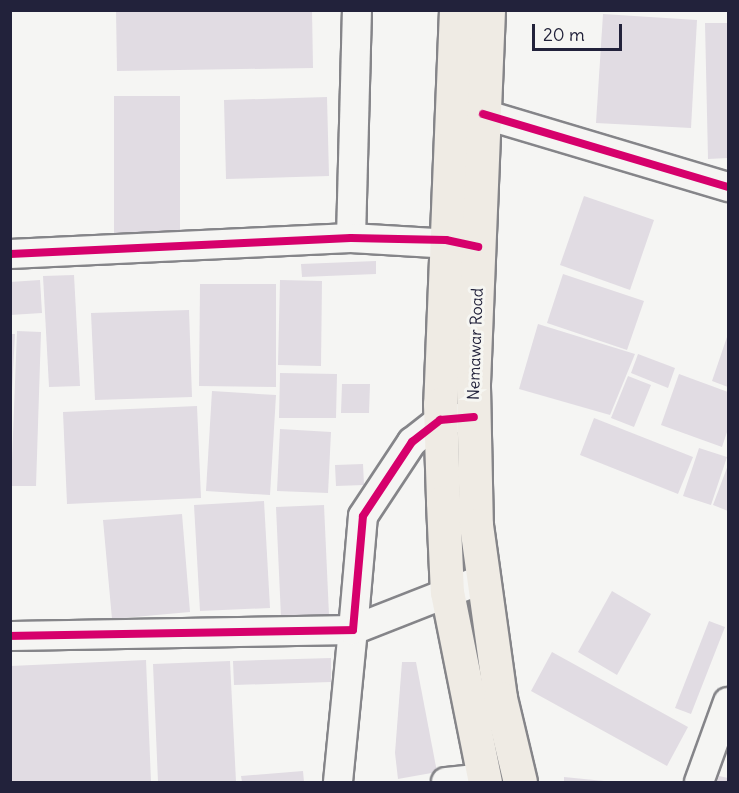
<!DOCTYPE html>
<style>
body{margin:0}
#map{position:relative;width:739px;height:793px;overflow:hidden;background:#f5f5f3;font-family:Delius,sans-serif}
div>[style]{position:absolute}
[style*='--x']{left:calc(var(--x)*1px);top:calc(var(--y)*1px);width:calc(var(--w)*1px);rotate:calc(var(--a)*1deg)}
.building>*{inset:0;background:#e1dce3}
.roads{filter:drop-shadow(2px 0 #858589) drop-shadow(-2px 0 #858589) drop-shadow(0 2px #858589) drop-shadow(0 -2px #858589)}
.minor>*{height:28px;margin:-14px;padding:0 14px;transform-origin:14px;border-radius:14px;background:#f5f5f3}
.trunk>*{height:33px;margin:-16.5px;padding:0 16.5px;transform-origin:16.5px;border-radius:16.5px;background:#efebe4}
.cycleway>*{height:8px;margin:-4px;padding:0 4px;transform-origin:4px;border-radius:4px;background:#d6006c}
span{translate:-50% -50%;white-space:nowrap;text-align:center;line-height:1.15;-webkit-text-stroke:6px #f6f6f2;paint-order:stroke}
.street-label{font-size:16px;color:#22223b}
.frame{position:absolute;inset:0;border:12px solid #22223b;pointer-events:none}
.scale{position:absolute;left:532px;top:24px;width:90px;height:27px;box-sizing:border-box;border:3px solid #22223b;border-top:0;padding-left:8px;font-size:18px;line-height:21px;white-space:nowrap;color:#22223b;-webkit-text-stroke:4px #f6f6f2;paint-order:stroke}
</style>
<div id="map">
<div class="building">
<div style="clip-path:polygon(116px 10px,312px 10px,313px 68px,117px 71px)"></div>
<div style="clip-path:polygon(603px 14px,697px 20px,691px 128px,596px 123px)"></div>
<div style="clip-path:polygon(705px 23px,728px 23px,728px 158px,708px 159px)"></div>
<div style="clip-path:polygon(114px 96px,180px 96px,180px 233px,114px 233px)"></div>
<div style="clip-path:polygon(327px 97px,329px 176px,226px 179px,224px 100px)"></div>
<div style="clip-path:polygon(584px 196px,654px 220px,630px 290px,560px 265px)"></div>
<div style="clip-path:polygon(376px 261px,376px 274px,302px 277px,301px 264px)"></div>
<div style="clip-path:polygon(563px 274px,644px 301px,627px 350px,547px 323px)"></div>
<div style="clip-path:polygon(74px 275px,80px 386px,49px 387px,43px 276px)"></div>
<div style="clip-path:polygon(40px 280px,42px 313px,10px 315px,10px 282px)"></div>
<div style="clip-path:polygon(280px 280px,322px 281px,321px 366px,278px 365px)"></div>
<div style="clip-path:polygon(200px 284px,276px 284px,276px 387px,199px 386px)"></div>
<div style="clip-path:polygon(189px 310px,192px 397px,95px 400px,91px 313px)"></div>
<div style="clip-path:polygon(538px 324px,635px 354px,610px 415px,519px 389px)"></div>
<div style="clip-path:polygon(17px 331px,41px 332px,36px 486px,11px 486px)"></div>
<div style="clip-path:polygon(10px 334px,15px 334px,12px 391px,10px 391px)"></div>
<div style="clip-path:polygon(728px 334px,728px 387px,712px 381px)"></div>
<div style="clip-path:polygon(638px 354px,675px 368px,668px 388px,631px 373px)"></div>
<div style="clip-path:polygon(280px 373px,337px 374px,336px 418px,279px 418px)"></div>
<div style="clip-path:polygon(679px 374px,728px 392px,728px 429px,722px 447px,661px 425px)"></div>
<div style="clip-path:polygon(628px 376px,651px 385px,634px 427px,611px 418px)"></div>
<div style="clip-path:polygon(342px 384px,370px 384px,369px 413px,341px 413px)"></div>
<div style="clip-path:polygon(212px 391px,276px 395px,270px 495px,206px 491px)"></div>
<div style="clip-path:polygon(197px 406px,201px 498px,67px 504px,63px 412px)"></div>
<div style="clip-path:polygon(594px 418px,693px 457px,678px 494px,580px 455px)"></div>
<div style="clip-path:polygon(280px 429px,331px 432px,328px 493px,277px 491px)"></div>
<div style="clip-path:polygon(699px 448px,727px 457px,711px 505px,683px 496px)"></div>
<div style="clip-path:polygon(363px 464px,364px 485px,336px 486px,335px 465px)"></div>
<div style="clip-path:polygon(728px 465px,728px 511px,713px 505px)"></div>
<div style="clip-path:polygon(264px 501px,270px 608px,200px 611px,194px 505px)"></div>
<div style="clip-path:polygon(324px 505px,329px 615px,281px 617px,276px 507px)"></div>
<div style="clip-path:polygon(182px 514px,190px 612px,112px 619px,103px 520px)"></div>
<div style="clip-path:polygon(612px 591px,651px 614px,617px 675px,578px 652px)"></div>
<div style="clip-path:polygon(709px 621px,725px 627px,691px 714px,675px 708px)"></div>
<div style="clip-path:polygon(552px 652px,688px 727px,667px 766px,531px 691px)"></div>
<div style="clip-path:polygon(331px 658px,331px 682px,234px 685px,233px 661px)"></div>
<div style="clip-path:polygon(146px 660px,151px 782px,10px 782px,10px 666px)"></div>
<div style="clip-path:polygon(230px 661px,236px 782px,158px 782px,153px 664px)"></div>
<div style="clip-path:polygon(402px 662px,416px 662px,437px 772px,398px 779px,395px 753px)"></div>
<div style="clip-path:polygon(303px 771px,304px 782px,242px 782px,241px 776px)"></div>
<div style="clip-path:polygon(719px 776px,728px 778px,728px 782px,717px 782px)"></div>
<div style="clip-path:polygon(564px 777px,604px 781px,604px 782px,564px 782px)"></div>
</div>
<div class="roads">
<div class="minor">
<div style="--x:483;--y:114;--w:256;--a:16.6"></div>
<div style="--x:351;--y:238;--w:228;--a:-88.5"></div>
<div style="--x:10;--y:254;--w:341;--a:-2.7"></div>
<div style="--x:351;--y:238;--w:117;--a:3.4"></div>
<div style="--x:10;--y:636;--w:343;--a:-1"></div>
<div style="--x:353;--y:630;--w:114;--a:-85"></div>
<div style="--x:363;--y:516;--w:89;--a:-56.5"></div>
<div style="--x:412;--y:442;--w:36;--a:-38"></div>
<div style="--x:440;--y:420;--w:19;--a:-6"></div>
<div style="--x:338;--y:782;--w:153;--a:-84.4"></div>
<div style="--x:353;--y:630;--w:140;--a:-21.4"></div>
<div style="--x:446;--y:782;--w:38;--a:-6"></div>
<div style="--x:699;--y:782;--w:85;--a:-70.1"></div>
</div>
<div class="trunk">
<div style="--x:456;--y:10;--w:394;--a:92.3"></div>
<div style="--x:440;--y:404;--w:98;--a:88.2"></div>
<div style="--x:443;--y:502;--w:90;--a:87.5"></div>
<div style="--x:447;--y:592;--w:194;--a:78.7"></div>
<div style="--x:488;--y:10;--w:377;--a:92.3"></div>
<div style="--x:473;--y:387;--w:138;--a:88.8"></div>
<div style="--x:476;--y:525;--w:175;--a:82.1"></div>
<div style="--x:500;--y:698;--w:86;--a:76.6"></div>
</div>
</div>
<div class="cycleway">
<div style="--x:483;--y:114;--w:256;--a:16.6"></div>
<div style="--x:10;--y:254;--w:341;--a:-2.7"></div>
<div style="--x:351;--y:238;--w:95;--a:1.2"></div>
<div style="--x:446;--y:240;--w:33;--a:12"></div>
<div style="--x:10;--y:636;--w:343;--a:-1"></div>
<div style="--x:353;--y:630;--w:114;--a:-85"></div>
<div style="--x:363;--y:516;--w:89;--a:-56.5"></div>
<div style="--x:412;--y:442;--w:36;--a:-38"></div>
<div style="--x:440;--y:420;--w:34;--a:-5"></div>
</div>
<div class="street-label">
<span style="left:475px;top:344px;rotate:-88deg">Nemawar Road</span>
</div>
<div class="frame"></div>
<div class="scale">20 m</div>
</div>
